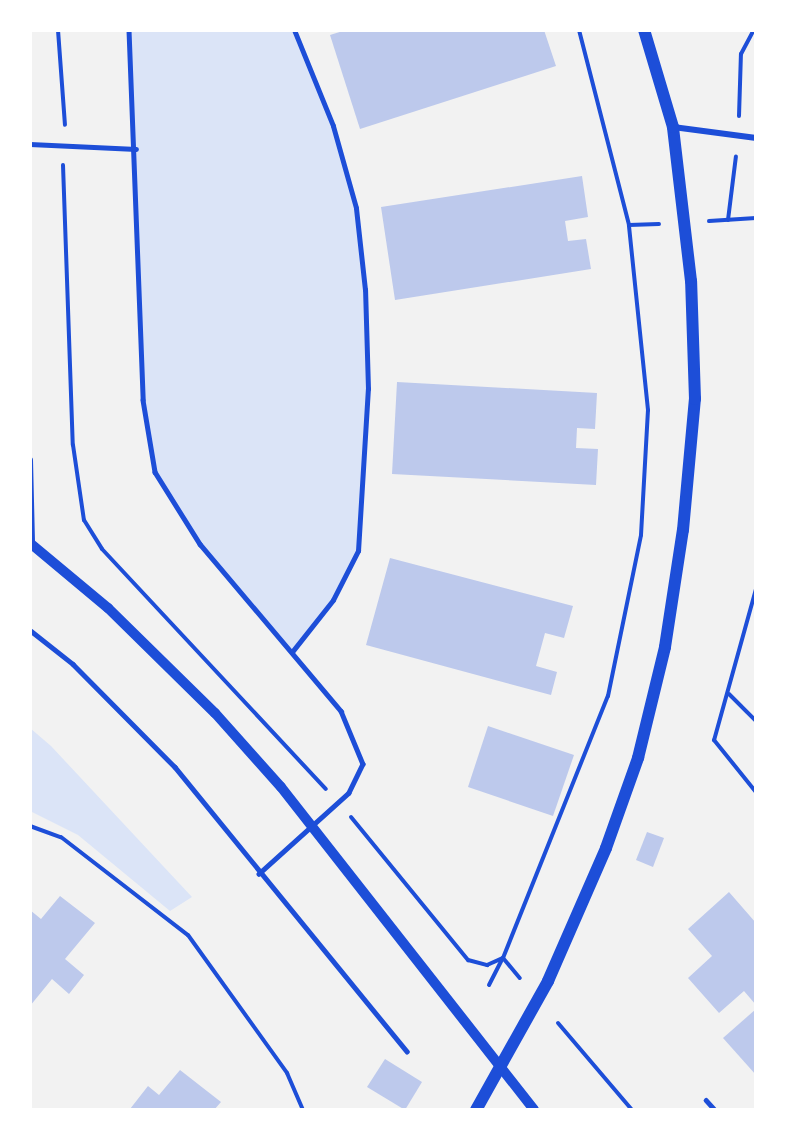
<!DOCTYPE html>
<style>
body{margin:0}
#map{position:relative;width:786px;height:1140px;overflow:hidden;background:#f2f2f2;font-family:Rubik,sans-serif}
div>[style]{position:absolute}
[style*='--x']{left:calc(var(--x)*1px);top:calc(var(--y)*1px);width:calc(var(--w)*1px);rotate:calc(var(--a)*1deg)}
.green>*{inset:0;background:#dbe4f7}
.building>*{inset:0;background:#bdc9ec}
.path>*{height:4px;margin:-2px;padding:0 2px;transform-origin:2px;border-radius:2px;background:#1d4ed8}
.service>*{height:4.5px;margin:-2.25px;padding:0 2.25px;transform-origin:2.25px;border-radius:2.25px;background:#1d4ed8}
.minor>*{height:6px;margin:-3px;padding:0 3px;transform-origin:3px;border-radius:3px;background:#1d4ed8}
.tertiary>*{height:10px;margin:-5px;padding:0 5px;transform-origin:5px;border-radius:5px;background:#1d4ed8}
.secondary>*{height:12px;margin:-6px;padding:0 6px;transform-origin:6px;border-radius:6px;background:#1d4ed8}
span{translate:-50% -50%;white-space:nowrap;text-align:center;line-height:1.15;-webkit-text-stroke:6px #fff;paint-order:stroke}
.frame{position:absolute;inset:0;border:32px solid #fff;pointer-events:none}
</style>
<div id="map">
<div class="green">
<div style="clip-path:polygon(129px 30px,294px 30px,333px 126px,356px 208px,365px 290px,368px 389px,358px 551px,333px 600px,292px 652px,200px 544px,155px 472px,143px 400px)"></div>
<div style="clip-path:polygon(30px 728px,51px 746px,192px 897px,170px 911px,78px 835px,30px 811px)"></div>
</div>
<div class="building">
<div style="clip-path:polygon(346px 30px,544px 30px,556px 66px,360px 129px,330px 35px)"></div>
<div style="clip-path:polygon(582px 176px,588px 217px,565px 221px,568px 241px,586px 239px,591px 269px,395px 300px,381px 207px)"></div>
<div style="clip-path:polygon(397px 382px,597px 393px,595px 429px,577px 428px,576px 448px,598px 449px,596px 485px,392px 474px)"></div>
<div style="clip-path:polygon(390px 558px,573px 606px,564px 638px,545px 633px,536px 666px,557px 672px,551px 695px,366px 645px)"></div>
<div style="clip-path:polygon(488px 726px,574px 755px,553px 816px,468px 787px)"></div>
<div style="clip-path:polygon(647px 832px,664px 838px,653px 867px,636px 860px)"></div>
<div style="clip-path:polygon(729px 892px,756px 923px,756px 1005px,744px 991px,719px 1013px,688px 978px,712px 956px,688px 929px)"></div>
<div style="clip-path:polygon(60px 896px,95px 923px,65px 959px,84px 975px,69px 994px,52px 979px,30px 1006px,30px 910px,41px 919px)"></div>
<div style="clip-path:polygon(756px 1009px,756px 1075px,723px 1038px)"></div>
<div style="clip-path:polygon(385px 1059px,422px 1082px,405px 1110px,367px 1087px)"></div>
<div style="clip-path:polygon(180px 1070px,221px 1102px,214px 1110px,130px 1109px,148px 1086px,159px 1095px)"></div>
</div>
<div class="path">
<div style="--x:58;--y:30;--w:95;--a:85.8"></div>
<div style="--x:579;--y:30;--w:201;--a:75.6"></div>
<div style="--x:629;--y:225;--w:30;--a:-2"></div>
<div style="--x:739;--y:116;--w:62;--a:-88.2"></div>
<div style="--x:741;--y:54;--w:27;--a:-62"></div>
<div style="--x:63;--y:165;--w:280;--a:88"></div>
<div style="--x:73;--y:445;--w:76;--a:81.7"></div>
<div style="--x:84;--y:520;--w:34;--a:58"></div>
<div style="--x:102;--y:549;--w:328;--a:47"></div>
<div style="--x:728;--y:220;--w:64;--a:-82.9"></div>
<div style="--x:709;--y:221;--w:47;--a:-3.7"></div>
<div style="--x:756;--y:589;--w:157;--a:105.5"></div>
<div style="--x:714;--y:740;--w:67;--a:51.1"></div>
<div style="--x:729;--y:694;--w:38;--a:45"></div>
<div style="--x:351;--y:817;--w:185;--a:50.7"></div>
<div style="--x:468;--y:960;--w:20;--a:15"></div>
<div style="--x:487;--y:965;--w:17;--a:-24"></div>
<div style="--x:503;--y:958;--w:282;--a:-68.2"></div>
<div style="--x:608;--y:696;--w:164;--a:-78.4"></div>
<div style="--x:641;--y:535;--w:125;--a:-86.8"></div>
<div style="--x:648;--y:410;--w:186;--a:-95.9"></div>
<div style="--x:30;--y:826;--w:33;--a:20"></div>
<div style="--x:61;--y:837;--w:160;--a:37.7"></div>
<div style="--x:188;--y:935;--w:170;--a:54.3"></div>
<div style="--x:287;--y:1073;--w:40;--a:66.6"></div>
<div style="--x:489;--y:985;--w:30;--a:-63"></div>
<div style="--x:503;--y:958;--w:26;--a:50"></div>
<div style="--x:558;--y:1023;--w:114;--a:49.6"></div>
</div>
<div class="service">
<div style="--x:129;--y:30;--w:370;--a:87.8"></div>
<div style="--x:143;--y:400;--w:73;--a:80.5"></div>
<div style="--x:155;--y:472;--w:85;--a:58"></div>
<div style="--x:200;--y:544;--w:219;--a:49.8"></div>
<div style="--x:341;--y:711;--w:57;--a:67.5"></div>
<div style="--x:363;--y:764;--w:32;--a:116"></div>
<div style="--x:349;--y:793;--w:121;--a:138"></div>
<div style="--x:30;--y:144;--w:106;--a:2.7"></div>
<div style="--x:30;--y:630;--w:55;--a:38.3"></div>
<div style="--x:73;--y:664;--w:145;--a:45.3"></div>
<div style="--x:175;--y:767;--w:367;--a:50.8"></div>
<div style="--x:292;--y:652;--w:66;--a:-51.7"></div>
<div style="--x:333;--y:600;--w:55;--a:-63"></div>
<div style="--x:358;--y:551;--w:162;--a:-86.5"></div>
<div style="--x:368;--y:389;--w:99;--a:-91.7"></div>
<div style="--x:365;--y:290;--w:82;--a:-96.3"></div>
<div style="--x:356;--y:208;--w:85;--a:-105.7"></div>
<div style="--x:333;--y:126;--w:104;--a:-112.1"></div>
<div style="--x:706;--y:1100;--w:13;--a:48"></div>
</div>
<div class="minor">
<div style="--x:673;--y:127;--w:84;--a:7.5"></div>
<div style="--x:30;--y:460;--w:84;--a:88.6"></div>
</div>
<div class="tertiary">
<div style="--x:30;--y:543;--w:102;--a:39.8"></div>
<div style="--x:108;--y:608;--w:150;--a:44.5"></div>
<div style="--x:215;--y:713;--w:99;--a:48.3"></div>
<div style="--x:281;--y:787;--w:410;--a:51.9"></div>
</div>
<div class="secondary">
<div style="--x:476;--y:1110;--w:148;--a:-60.8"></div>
<div style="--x:548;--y:981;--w:145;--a:-66.4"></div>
<div style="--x:606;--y:848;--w:96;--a:-70.4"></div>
<div style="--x:638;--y:758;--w:114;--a:-76.3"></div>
<div style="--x:665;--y:647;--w:118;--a:-81.3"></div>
<div style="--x:683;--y:530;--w:132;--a:-84.8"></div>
<div style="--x:695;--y:399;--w:118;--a:-91.9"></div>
<div style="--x:691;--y:281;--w:155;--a:-96.7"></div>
<div style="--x:673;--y:127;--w:101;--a:-106.6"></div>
</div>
<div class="frame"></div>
</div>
